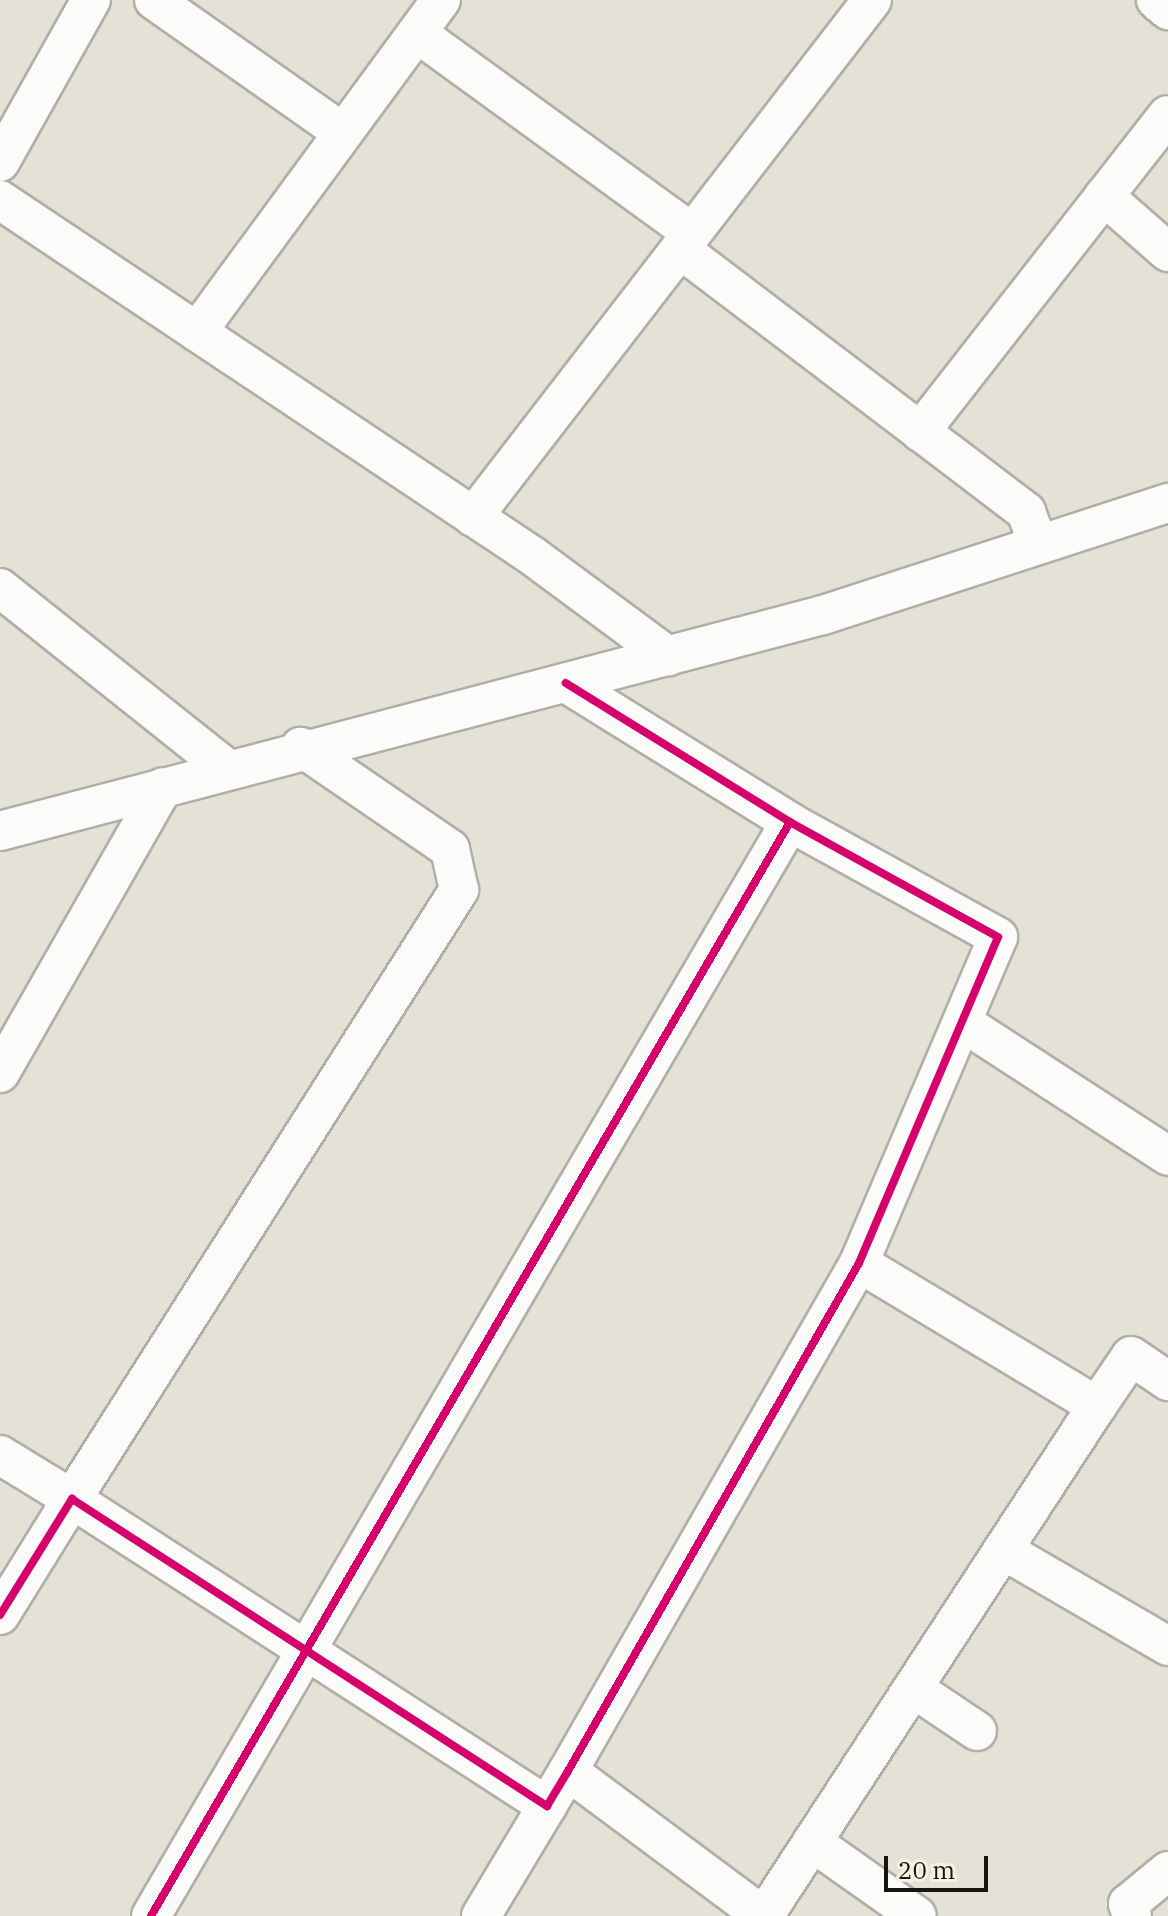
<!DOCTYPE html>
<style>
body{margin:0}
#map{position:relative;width:1168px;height:1916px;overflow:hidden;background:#e4e2d7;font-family:"IBM Plex Serif",serif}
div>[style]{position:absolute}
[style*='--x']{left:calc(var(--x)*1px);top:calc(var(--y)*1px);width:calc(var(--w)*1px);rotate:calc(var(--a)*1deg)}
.roads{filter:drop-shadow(2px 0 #b0afa7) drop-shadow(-2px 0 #b0afa7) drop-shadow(0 2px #b0afa7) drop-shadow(0 -2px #b0afa7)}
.minor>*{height:38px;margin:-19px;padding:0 19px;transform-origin:19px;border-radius:19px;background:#fbfbf9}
.cycleway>*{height:8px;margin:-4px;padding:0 4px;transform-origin:4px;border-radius:4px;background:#d6006c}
span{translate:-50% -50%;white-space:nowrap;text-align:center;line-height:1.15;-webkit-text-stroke:6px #f6f2df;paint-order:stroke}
.scale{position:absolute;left:884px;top:1856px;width:104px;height:36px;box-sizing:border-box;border:4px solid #17150f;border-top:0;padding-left:10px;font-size:24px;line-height:28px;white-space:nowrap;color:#17150f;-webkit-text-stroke:6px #f6f2df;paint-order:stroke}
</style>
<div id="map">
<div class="roads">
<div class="minor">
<div style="--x:154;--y:0;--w:231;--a:35.1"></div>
<div style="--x:1156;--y:0;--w:16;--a:40"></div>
<div style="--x:417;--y:33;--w:340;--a:36"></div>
<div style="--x:0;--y:162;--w:186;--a:-60.7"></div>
<div style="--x:1104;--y:196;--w:85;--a:41.2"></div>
<div style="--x:0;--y:200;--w:642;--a:33.76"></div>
<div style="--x:534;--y:557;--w:167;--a:36.5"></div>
<div style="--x:680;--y:249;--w:435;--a:37.2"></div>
<div style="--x:1026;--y:512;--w:33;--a:69"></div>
<div style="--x:197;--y:332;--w:412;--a:-53.7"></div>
<div style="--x:920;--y:432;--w:402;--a:-52"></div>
<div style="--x:473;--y:517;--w:653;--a:-52.34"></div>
<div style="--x:0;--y:588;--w:288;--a:38.5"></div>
<div style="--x:0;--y:831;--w:851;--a:-14.71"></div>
<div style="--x:823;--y:615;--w:363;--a:-18"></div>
<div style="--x:965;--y:1024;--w:242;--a:33"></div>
<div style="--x:0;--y:1073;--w:329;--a:-60.3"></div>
<div style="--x:859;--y:1263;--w:278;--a:31"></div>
<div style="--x:1097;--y:1406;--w:60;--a:-55.8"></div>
<div style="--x:1131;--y:1356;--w:45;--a:34"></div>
<div style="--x:0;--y:1455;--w:84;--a:31.4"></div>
<div style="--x:72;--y:1499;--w:722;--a:-57.57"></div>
<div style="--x:459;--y:890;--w:42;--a:-102.4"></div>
<div style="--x:450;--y:849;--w:181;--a:-145.6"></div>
<div style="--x:1003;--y:1550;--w:191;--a:30.2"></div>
<div style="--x:0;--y:1615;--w:137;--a:-58.2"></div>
<div style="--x:72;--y:1499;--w:566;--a:32.88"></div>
<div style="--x:547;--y:1806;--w:41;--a:-59"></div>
<div style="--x:568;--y:1771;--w:585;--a:-60.19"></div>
<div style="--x:859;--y:1263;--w:354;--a:-66.9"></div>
<div style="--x:998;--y:937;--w:238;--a:-151.1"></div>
<div style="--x:790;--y:822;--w:264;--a:-148.2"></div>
<div style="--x:913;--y:1688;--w:77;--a:33.9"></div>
<div style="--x:568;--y:1771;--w:243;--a:36.6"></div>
<div style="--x:812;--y:1842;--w:128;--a:35.2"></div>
<div style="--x:151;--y:1916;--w:1267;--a:-59.71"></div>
<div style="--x:481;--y:1916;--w:128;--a:-59"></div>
<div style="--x:764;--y:1916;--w:609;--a:-56.86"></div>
<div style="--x:1132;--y:1916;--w:13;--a:-108"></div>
<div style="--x:1128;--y:1904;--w:52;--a:-39.5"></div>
</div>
</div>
<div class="cycleway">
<div style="--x:0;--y:1615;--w:137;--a:-58.2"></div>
<div style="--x:72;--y:1499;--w:566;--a:32.88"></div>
<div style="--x:547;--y:1806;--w:41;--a:-59"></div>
<div style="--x:568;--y:1771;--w:585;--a:-60.19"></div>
<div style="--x:859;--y:1263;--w:354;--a:-66.9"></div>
<div style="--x:998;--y:937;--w:238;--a:-151.1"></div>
<div style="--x:790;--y:822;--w:264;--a:-148.2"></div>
<div style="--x:151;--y:1916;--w:1267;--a:-59.71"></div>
</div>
<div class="scale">20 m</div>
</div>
